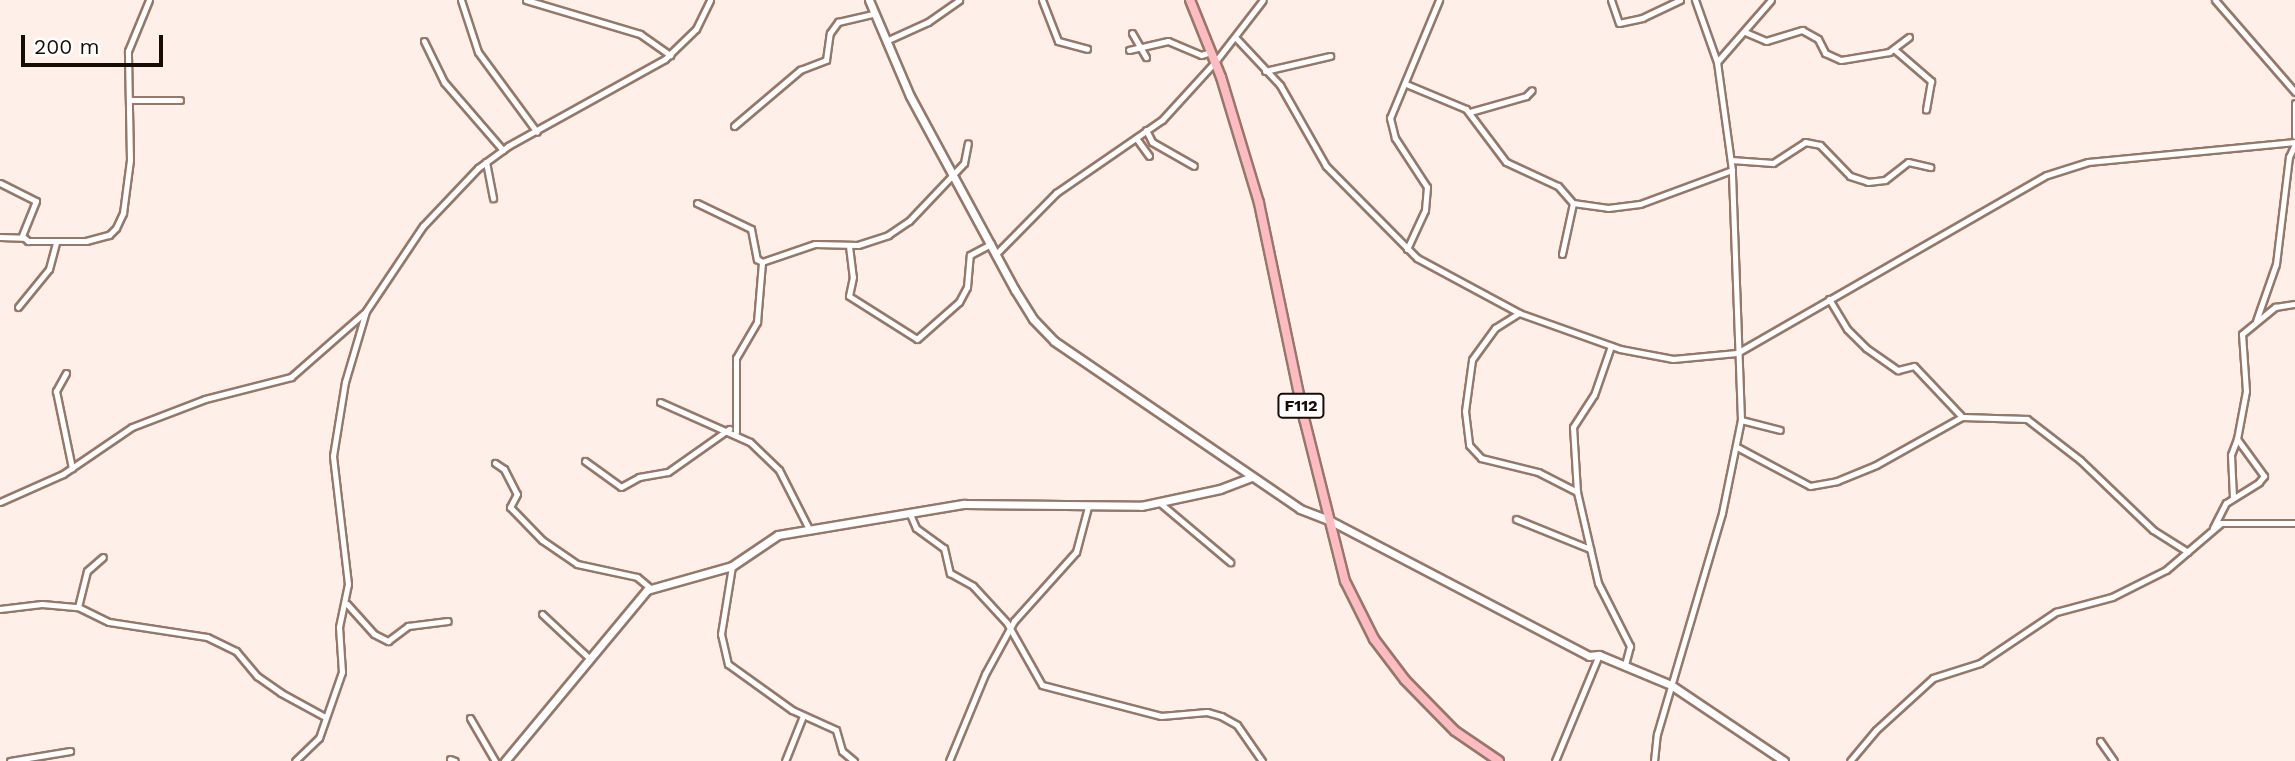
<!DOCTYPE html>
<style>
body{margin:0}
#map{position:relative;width:2295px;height:761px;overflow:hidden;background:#fef0e9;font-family:"Work Sans",sans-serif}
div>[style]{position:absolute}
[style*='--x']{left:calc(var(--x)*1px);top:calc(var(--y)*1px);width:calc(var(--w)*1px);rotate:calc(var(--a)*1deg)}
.roads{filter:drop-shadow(2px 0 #957869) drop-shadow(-2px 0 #957869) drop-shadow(0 2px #957869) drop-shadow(0 -2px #957869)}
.street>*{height:5px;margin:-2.5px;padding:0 2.5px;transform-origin:2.5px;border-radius:2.5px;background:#fff}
.secondary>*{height:7px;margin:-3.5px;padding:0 3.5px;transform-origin:3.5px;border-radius:3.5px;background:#fff}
.primary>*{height:8px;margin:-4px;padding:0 4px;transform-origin:4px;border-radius:4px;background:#febcc2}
span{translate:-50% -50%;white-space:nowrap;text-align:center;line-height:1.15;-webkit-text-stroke:5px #fff;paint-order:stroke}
.shield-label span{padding:2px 5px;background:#fff;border:2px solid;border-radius:5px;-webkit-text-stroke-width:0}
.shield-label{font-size:16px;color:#170d07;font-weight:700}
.scale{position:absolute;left:21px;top:35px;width:142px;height:32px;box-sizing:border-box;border:4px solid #170d07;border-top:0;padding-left:9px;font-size:21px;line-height:24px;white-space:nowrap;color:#170d07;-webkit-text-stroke:5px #fff;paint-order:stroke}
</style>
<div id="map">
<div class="roads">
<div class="street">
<div style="--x:461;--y:0;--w:55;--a:71.9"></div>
<div style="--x:478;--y:52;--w:99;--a:53.6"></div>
<div style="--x:526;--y:0;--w:119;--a:16.6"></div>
<div style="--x:640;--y:34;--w:37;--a:35"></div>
<div style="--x:1042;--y:0;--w:44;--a:68.7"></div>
<div style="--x:1058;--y:41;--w:30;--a:15"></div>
<div style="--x:1611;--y:0;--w:24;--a:71"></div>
<div style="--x:1619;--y:23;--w:24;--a:-12"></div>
<div style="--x:1642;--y:18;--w:42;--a:-25.3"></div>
<div style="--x:2215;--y:0;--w:122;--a:49"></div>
<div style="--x:1745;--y:32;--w:23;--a:23"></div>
<div style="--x:1766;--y:41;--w:38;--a:-17"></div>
<div style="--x:1802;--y:30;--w:18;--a:29"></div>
<div style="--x:1818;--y:39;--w:16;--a:63"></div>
<div style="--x:1825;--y:53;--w:17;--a:24"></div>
<div style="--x:1841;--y:60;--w:49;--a:-9.5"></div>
<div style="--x:1889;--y:52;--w:25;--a:-37"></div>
<div style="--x:1132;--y:33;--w:28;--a:60"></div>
<div style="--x:1235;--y:37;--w:66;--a:46.8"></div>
<div style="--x:1280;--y:85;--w:93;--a:60.4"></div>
<div style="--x:1326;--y:166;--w:129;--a:45.3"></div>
<div style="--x:1417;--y:258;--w:116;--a:28.3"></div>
<div style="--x:1519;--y:313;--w:107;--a:19.6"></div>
<div style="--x:1620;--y:349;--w:54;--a:10.7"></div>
<div style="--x:1673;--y:359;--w:64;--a:-5.4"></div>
<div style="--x:1737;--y:353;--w:357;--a:-29.9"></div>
<div style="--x:2047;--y:175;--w:43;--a:-17.6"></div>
<div style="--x:2088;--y:162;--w:208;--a:-5.5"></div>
<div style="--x:424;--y:41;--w:46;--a:64"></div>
<div style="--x:444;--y:82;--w:90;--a:49.1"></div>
<div style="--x:886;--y:41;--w:46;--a:-24.3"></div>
<div style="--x:928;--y:22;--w:38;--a:-35"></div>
<div style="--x:1129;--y:50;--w:40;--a:-13"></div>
<div style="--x:1168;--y:41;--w:36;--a:23"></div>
<div style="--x:1201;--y:55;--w:10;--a:-17"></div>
<div style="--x:1895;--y:50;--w:48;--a:40.7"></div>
<div style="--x:1931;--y:81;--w:29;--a:100"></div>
<div style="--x:1717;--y:62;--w:82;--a:-48.9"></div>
<div style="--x:1265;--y:71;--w:67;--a:-13"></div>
<div style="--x:1406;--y:84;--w:65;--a:22.6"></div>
<div style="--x:1466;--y:109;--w:66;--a:53"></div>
<div style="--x:1506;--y:162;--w:57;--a:24.8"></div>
<div style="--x:1558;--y:186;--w:23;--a:49"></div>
<div style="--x:1573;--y:203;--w:35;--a:8"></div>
<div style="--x:1608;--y:208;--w:32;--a:-7"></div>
<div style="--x:1640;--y:204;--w:98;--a:-20.3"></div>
<div style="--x:129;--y:100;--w:51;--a:0"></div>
<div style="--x:2295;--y:103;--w:33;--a:90"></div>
<div style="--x:1470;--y:112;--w:58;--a:-15.9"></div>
<div style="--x:1526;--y:96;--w:8;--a:-45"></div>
<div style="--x:734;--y:126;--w:87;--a:-40.3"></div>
<div style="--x:800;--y:70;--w:28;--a:-21"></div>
<div style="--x:826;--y:60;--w:27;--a:-82"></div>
<div style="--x:830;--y:33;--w:14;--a:-54"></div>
<div style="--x:838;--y:22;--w:37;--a:-13"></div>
<div style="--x:1146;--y:130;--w:13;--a:63"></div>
<div style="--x:1152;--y:142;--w:48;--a:29.7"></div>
<div style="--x:1136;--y:138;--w:22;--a:54"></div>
<div style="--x:1731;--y:160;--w:42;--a:4.1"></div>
<div style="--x:1773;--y:163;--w:38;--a:-33"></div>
<div style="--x:1805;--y:142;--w:15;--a:11"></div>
<div style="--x:1820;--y:145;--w:43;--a:45.9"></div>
<div style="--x:1850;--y:176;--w:19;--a:18"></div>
<div style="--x:1868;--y:182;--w:17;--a:-7"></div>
<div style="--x:1885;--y:180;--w:29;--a:-38"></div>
<div style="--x:1908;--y:162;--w:23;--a:13"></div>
<div style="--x:486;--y:162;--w:37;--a:79"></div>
<div style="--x:0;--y:183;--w:40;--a:26.6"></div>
<div style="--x:36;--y:201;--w:38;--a:112"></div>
<div style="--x:22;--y:236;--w:8;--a:40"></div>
<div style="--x:28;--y:241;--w:58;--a:0"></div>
<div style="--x:86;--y:241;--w:24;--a:-15"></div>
<div style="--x:109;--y:235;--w:10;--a:-45"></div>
<div style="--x:116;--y:228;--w:17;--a:-65"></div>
<div style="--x:123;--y:213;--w:53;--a:-82.5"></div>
<div style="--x:130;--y:160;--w:109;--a:-91.1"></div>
<div style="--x:128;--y:51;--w:55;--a:-67.6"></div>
<div style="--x:697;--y:203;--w:60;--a:25.7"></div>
<div style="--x:751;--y:229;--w:31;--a:79"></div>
<div style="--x:757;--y:259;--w:6;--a:31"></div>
<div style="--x:0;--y:237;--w:23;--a:2"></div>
<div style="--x:849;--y:246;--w:31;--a:83"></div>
<div style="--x:853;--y:277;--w:19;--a:102"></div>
<div style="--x:849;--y:296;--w:80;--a:32.3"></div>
<div style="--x:917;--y:339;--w:56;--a:-41.4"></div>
<div style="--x:959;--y:302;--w:17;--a:-62"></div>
<div style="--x:967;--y:287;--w:32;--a:-85"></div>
<div style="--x:970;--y:255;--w:24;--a:-28"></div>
<div style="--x:1407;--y:249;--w:43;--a:-65.2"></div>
<div style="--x:1425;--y:210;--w:23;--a:-85"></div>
<div style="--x:1427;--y:187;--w:59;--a:-123.1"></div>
<div style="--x:1395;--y:138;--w:21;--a:-104"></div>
<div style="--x:1390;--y:118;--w:128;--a:-67.4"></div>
<div style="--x:996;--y:254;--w:86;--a:-45.5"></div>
<div style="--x:1056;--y:193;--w:129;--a:-34.6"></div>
<div style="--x:1162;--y:120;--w:79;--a:-47.6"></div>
<div style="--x:1215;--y:62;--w:78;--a:-52.3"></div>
<div style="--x:1562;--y:254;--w:52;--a:-77.8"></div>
<div style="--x:1829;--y:299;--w:35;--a:59"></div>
<div style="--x:1847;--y:329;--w:27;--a:45"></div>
<div style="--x:1866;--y:348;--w:39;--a:35"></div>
<div style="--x:1898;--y:370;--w:16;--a:-14"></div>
<div style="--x:1914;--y:366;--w:70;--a:46.7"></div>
<div style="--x:18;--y:307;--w:49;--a:-50.8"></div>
<div style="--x:49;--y:269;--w:27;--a:-75"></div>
<div style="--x:1519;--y:313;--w:28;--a:148"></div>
<div style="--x:1495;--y:328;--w:39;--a:126"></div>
<div style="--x:1472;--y:360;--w:51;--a:97.8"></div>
<div style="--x:1465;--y:411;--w:34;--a:83"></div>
<div style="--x:1469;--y:445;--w:18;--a:47"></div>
<div style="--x:1481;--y:458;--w:59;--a:13.8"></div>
<div style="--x:1538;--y:472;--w:44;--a:27.1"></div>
<div style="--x:1577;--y:492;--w:93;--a:77"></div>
<div style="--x:1598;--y:583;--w:71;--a:63.1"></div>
<div style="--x:1630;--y:646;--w:20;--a:105"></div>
<div style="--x:2256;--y:321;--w:60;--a:-70.7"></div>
<div style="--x:2276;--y:264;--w:108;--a:-83.1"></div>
<div style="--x:2289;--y:157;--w:14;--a:-65"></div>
<div style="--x:66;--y:373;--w:21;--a:119"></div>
<div style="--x:56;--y:391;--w:79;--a:78.3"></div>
<div style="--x:660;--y:402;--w:98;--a:24"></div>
<div style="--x:750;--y:442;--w:40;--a:44"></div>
<div style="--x:779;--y:470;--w:64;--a:63"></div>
<div style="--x:1741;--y:420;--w:40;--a:14.4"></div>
<div style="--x:736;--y:432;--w:74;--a:-90"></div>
<div style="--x:736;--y:358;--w:42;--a:-59.7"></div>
<div style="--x:757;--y:322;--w:60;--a:-85.2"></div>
<div style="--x:762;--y:262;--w:56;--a:-18.8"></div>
<div style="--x:815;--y:244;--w:43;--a:1.3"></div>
<div style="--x:858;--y:245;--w:32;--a:-18"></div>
<div style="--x:888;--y:235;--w:25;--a:-34"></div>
<div style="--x:909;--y:221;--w:80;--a:-46.5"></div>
<div style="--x:964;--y:163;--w:20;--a:-79"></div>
<div style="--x:2237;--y:439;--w:49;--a:-79.4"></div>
<div style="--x:2246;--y:391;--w:57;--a:-94"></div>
<div style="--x:2242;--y:334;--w:43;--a:-39.3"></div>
<div style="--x:2275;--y:307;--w:20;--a:-9"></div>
<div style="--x:1737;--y:447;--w:83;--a:28.1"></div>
<div style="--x:1810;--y:486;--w:27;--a:-10"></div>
<div style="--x:1837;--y:481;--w:42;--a:-22.3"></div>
<div style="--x:1876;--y:465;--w:98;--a:-29.2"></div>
<div style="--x:1962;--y:417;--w:65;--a:1.8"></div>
<div style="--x:2027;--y:419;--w:67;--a:37.7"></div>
<div style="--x:2080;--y:460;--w:101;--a:43.8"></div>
<div style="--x:2153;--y:530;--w:41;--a:32.2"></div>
<div style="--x:585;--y:461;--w:44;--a:35.8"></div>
<div style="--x:621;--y:487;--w:21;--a:-29"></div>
<div style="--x:639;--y:477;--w:29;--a:-10"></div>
<div style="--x:668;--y:472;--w:75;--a:-35.2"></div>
<div style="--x:495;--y:463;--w:11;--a:34"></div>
<div style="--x:504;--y:469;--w:28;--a:63"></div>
<div style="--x:517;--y:494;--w:15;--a:118"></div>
<div style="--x:510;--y:507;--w:46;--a:45.9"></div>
<div style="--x:542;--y:540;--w:42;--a:34.4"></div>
<div style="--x:577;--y:564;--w:61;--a:12.2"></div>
<div style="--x:637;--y:577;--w:17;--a:40"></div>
<div style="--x:1577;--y:492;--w:65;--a:-93.5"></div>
<div style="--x:1573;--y:427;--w:38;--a:-57"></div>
<div style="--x:1594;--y:395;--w:52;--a:-70.9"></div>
<div style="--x:0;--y:502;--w:69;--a:-24"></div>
<div style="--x:63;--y:474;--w:83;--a:-34.3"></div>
<div style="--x:132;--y:427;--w:78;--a:-21"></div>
<div style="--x:205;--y:399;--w:89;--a:-14.3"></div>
<div style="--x:291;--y:377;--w:97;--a:-41.2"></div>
<div style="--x:1160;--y:503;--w:92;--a:40.1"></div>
<div style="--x:910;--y:514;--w:15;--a:67"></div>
<div style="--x:916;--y:528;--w:34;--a:36"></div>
<div style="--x:944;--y:548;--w:26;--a:77"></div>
<div style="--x:950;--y:573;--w:26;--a:29"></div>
<div style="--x:973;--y:586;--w:50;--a:47.4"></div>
<div style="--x:1007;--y:623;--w:71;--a:60.6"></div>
<div style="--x:1042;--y:685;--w:123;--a:14.6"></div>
<div style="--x:1161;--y:716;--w:46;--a:-5"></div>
<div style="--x:1207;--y:712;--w:15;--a:16"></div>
<div style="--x:1221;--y:716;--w:18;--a:29"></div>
<div style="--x:1237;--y:725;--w:44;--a:55.2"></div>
<div style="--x:1516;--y:519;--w:80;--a:22.1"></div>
<div style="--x:2213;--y:528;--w:28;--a:-63"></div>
<div style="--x:2226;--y:503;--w:39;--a:-32"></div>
<div style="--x:2259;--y:482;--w:8;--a:-50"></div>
<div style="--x:2264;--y:476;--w:46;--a:-126.1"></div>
<div style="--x:2237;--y:439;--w:17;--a:111"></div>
<div style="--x:2231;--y:455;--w:43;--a:87.3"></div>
<div style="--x:732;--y:566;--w:69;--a:99.2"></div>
<div style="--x:721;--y:634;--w:31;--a:77"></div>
<div style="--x:728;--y:664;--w:79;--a:35.7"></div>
<div style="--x:792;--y:710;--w:48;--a:24.4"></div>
<div style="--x:836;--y:730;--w:22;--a:74"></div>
<div style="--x:842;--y:751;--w:16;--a:40"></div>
<div style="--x:347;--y:604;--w:40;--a:48"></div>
<div style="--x:374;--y:634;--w:16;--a:27"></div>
<div style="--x:388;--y:641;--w:25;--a:-37"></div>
<div style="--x:408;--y:626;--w:40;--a:-7.1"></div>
<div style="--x:78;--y:607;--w:37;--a:-76"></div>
<div style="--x:87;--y:571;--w:21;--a:-41"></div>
<div style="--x:0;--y:609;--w:42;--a:-6.8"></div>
<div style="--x:42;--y:604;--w:36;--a:5"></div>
<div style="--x:78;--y:607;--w:34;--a:26"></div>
<div style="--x:109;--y:622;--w:99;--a:8.7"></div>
<div style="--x:207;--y:637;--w:32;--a:26"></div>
<div style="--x:236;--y:651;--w:33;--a:50"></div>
<div style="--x:257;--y:676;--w:29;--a:35"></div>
<div style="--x:281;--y:693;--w:50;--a:28.6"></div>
<div style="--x:542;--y:614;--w:64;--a:43.1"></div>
<div style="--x:470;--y:718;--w:50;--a:59.8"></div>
<div style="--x:2100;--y:741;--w:24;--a:55"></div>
<div style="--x:450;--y:759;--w:5;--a:22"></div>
<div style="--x:10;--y:761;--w:61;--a:-9.5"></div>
<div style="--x:295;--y:761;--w:33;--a:-44"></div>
<div style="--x:319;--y:738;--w:70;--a:-70.8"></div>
<div style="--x:342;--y:672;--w:45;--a:-93.8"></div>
<div style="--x:339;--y:627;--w:44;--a:-78.2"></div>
<div style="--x:348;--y:584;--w:129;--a:-96.7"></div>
<div style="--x:333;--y:456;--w:75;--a:-80.8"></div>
<div style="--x:345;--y:382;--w:74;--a:-73.5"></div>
<div style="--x:366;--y:311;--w:102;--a:-56.2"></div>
<div style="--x:423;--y:226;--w:80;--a:-46.5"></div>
<div style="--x:478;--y:168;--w:37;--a:-36"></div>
<div style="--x:508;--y:146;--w:179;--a:-29"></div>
<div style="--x:665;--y:59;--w:43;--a:-44.1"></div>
<div style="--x:696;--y:29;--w:32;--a:-64"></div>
<div style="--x:785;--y:761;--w:48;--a:-68.2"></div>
<div style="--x:949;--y:761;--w:94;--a:-67.5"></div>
<div style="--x:985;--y:674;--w:60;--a:-61.3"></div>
<div style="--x:1014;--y:621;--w:93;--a:-48.1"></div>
<div style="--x:1076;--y:552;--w:47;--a:-75.1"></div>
<div style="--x:1555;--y:761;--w:115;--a:-67.5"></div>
<div style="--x:1654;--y:761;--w:27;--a:-84"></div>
<div style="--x:1657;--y:734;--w:230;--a:-73.6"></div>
<div style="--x:1722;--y:513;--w:95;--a:-78.5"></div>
<div style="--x:1741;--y:420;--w:250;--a:-92.1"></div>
<div style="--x:1732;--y:170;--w:109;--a:-97.9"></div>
<div style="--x:1717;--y:62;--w:66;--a:-109.5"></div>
<div style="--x:1850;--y:761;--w:40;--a:-50"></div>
<div style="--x:1876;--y:730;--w:77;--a:-42.4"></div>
<div style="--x:1933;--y:678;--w:49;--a:-17.7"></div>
<div style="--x:1980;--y:663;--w:92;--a:-33.9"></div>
<div style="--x:2056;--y:612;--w:58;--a:-15"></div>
<div style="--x:2112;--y:597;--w:60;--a:-26.6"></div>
<div style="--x:2166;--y:570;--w:72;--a:-40.5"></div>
<div style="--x:2221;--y:523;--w:74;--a:0"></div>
</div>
<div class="secondary">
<div style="--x:869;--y:0;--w:104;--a:66.9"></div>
<div style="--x:910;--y:96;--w:221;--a:61.6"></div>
<div style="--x:1015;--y:290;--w:34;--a:58"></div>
<div style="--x:1033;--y:319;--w:30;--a:46"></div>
<div style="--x:1054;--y:341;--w:298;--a:34.3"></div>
<div style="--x:1300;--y:509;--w:31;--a:21"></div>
<div style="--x:1329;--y:520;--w:293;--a:27.6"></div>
<div style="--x:1589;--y:656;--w:10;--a:-6"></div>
<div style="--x:1599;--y:655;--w:78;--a:22.6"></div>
<div style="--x:1671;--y:685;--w:136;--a:33.9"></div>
<div style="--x:505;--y:761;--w:222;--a:-50.3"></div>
<div style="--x:647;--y:590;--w:88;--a:-15.8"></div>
<div style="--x:732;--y:566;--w:55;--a:-34"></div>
<div style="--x:778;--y:535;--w:189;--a:-9.5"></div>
<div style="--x:964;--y:504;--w:177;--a:0.6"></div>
<div style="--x:1141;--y:506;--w:81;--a:-12.1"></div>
<div style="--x:1220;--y:489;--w:33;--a:-21"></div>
</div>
<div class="primary">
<div style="--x:1190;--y:0;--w:83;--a:68.1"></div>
<div style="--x:1221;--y:77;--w:132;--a:73.2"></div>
<div style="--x:1259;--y:203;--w:220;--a:78.2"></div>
<div style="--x:1304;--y:418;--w:168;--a:75.9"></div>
<div style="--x:1345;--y:581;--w:65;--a:63.4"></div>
<div style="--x:1374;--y:639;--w:51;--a:52.9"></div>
<div style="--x:1405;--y:680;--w:71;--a:45.6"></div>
<div style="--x:1455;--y:731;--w:53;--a:34.3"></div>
</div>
</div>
<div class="shield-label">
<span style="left:1301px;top:406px">F112</span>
</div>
<div class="scale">200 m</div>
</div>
